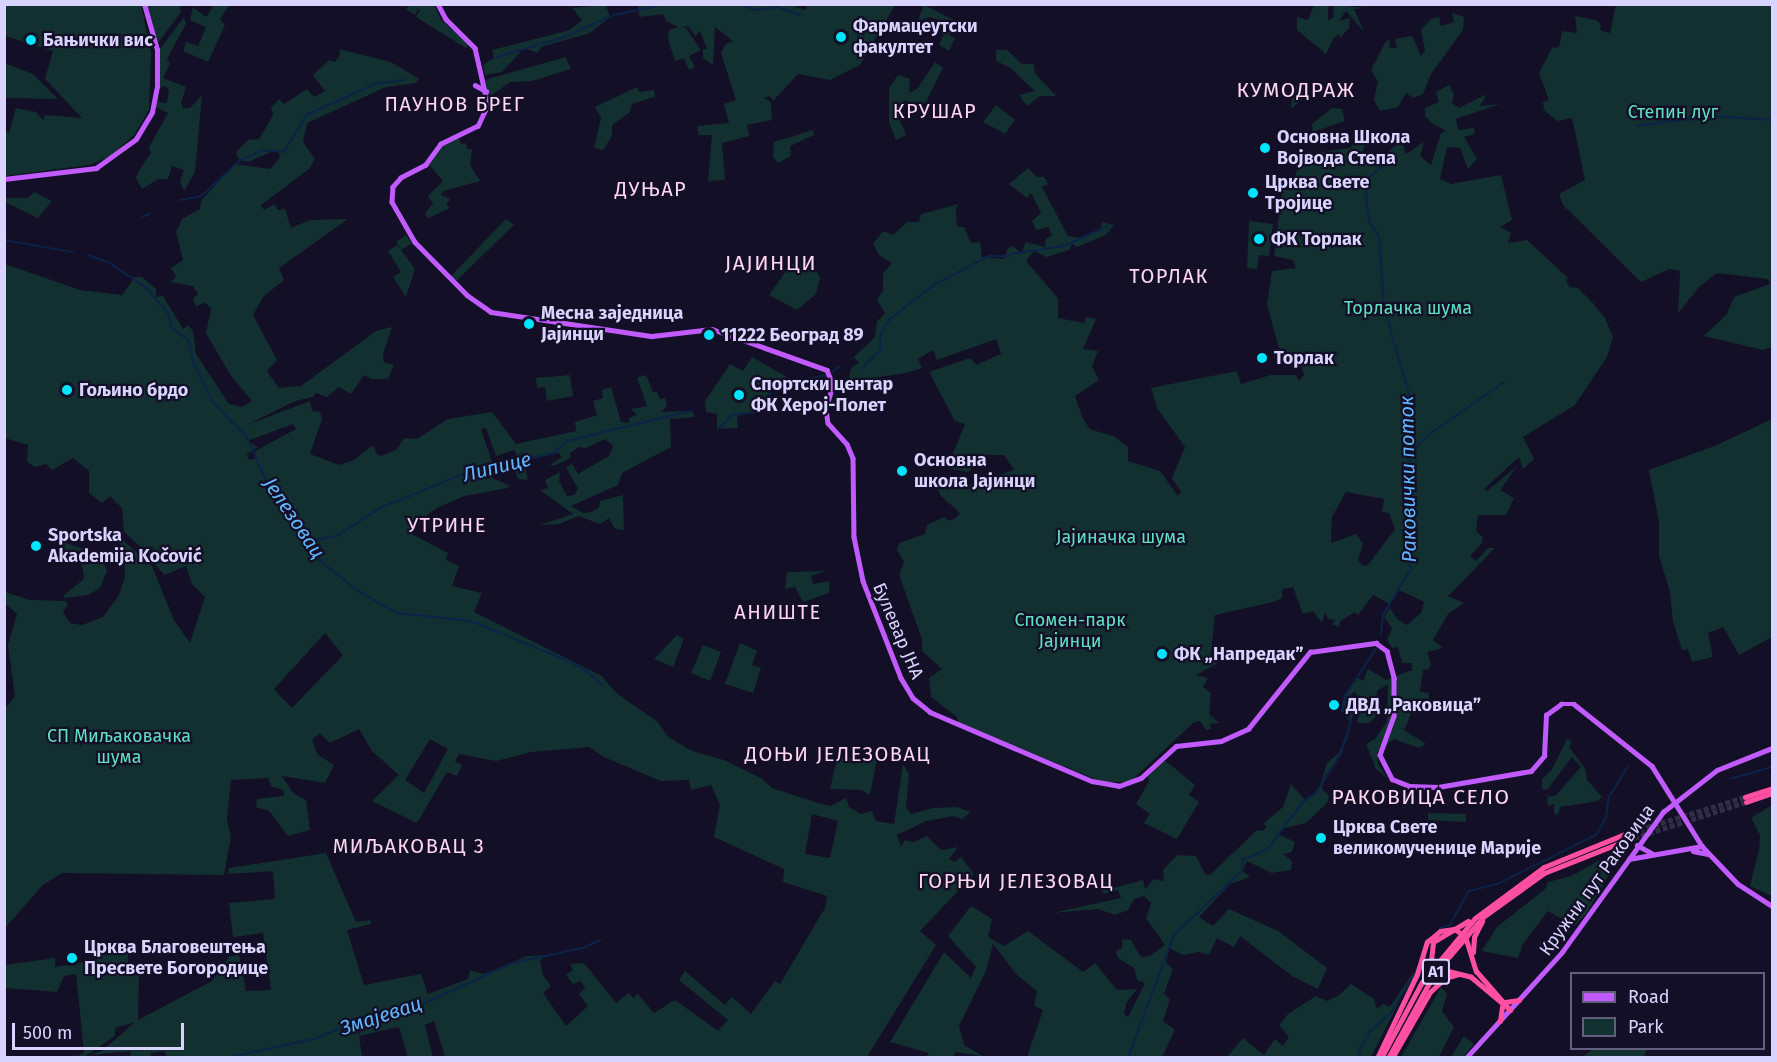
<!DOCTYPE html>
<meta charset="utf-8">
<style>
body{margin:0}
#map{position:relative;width:1777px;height:1062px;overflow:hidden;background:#130f26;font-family:"Fira Sans",sans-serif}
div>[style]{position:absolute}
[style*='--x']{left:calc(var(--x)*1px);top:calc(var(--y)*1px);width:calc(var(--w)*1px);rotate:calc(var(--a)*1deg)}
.green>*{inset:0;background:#12302f}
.stream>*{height:1.5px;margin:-0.75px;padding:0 0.75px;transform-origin:0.75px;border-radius:0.75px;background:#0c2248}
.highway-tunnel>*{height:5px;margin-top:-2.5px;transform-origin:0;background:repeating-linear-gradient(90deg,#312d47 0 5px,transparent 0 7.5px)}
.major>*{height:4.5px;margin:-2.25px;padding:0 2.25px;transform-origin:2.25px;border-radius:2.25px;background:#c25bff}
.highway>*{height:5px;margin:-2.5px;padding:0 2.5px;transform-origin:2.5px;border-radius:2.5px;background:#ff4fa3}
.dots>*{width:16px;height:16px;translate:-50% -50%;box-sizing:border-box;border:3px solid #130f26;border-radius:50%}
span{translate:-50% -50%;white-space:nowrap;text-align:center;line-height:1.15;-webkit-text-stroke:4.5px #130f26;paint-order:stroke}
.shield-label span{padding:2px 4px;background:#130f26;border:2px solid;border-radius:4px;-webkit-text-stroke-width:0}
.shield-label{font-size:16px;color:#d9d4ff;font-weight:700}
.poi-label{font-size:18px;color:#d9d4ff;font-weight:700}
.left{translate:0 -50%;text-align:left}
.park-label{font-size:18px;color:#5fe0c0}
.street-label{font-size:18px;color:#d9d4ff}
.neighbourhood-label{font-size:20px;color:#ffd6f0;letter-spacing:1.5px}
.water-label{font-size:20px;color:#62b6ff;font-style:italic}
.quarter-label{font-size:21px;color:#ffd6f0;letter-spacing:1.5px}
.frame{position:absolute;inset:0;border:6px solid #d9d4ff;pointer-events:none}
.legend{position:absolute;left:1570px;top:972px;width:195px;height:78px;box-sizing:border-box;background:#130f26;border:2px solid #625e7d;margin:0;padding:8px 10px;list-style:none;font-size:18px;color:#d9d4ff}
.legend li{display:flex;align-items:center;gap:12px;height:30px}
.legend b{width:30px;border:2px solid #625e7d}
.scale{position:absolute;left:12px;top:1023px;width:172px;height:27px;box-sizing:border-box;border:3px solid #d9d4ff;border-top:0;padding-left:8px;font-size:18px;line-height:21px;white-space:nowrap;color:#d9d4ff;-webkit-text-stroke:4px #130f26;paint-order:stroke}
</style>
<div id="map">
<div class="green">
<div style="clip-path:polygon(638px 4px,788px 4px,805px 10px,807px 5px,895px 5px,860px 65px,830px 80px,798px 74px,773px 101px,770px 96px,764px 98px,771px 102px,772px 120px,747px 125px,749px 136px,722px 143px,725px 180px,708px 181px,712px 135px,699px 135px,697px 126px,729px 123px,724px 104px,736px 100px,721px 53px,726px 44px,733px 41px,715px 27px,713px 65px,703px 58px,703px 49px,707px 49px,700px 31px,695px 36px,689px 27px,680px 26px,686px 28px,701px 50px,689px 56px,695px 67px,689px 70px,684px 59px,688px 57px,675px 61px,668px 39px,669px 30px,678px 27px,666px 21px,663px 14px,639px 17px)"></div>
<div style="clip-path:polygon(4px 5px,141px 5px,151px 53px,149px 110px,134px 135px,111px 156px,89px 165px,5px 176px,5px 131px,9px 133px,16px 108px,36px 112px,43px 120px,45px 115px,82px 118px,45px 79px,53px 51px,5px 36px)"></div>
<div style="clip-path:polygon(147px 5px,180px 5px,181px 12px,158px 43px)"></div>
<div style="clip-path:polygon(214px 5px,229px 5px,220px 19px,225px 25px,208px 62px,183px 51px,186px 42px,198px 46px,206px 27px,190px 20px,193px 7px,206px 17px)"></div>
<div style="clip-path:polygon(409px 5px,434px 5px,441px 20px,469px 44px,466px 48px,416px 17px,420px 10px,414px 7px,418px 10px,415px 15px,406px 9px)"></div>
<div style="clip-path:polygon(606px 5px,610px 17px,590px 33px,541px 47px,538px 53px,524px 48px,502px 72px,485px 75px,483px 65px,494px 58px,492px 50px,570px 30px,582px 20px,572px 8px)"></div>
<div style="clip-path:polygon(924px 5px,954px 20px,949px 28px,950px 36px,955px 38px,949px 51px,939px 45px,943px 36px,939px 20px,930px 17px,918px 21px)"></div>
<div style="clip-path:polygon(1314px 5px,1328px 5px,1328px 20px,1333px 18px,1334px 5px,1364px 8px,1354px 9px,1364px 32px,1346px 11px,1339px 21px,1350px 18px,1349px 28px,1340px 38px,1339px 34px,1334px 38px,1326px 54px,1297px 30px,1297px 17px,1308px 20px)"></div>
<div style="clip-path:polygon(1616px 5px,1772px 5px,1772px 347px,1763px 350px,1704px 336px,1727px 314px,1734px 297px,1770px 284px,1768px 279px,1717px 273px,1700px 286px,1678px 313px,1680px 271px,1669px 269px,1641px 282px,1563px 205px,1559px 194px,1585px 180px,1572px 118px,1557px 121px,1544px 110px,1543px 102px,1549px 100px,1539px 73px,1552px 48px,1559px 47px,1562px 31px,1577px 33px,1575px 16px,1596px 20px,1601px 24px,1600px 30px,1610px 33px)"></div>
<div style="clip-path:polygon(1452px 13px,1464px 17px,1463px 30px,1431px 74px,1423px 94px,1413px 98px,1406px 93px,1398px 107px,1380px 111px,1374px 100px,1378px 82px,1371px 70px,1385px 43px,1389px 39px,1390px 48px,1397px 48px,1395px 39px,1412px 36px,1421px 56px,1425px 51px,1421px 30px,1431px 19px,1439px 17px,1441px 26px,1454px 22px)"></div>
<div style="clip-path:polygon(184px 17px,186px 24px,167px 59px,170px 63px,163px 78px,186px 87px,181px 103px,183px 108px,190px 108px,202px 95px,195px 172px,184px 191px,180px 181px,184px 170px,172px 166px,168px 179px,158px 179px,142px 189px,136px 178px,138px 172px,151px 153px,149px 147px,168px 113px,156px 107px,158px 96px,159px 102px,167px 103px,169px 90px,165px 86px,159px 88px,159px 50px)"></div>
<div style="clip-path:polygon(evenodd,339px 49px,391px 62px,419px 79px,416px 83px,386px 87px,307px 123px,303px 142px,315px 159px,309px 169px,261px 205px,264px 210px,274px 204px,278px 210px,285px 209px,291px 228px,310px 220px,348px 219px,279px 268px,284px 280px,263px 297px,253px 315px,277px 360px,267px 371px,279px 388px,301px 386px,376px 331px,392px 327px,383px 354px,384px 362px,394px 365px,388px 379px,371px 379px,364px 375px,351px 394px,339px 387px,327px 397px,316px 393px,313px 397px,295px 401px,247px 425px,310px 401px,312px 411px,320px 412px,322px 419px,310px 454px,339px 465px,354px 460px,370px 447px,374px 446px,376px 453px,381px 456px,396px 450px,404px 438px,417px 439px,448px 419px,492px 412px,516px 444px,576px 431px,575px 422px,597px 415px,593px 401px,603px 398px,602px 390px,611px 387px,621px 422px,629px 423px,629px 418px,637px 415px,631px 409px,647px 406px,637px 378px,646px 375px,653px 392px,657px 392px,660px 399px,665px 398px,667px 406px,661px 412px,692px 411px,695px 417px,670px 419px,671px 447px,622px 473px,618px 485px,571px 506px,583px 513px,592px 512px,599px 507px,600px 501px,623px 495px,624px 530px,615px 529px,609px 518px,600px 524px,578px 516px,559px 524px,540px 525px,573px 514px,540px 490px,548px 488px,545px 480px,560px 472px,559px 481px,567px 496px,574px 495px,578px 489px,566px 467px,572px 464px,578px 474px,609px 456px,613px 446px,605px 439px,586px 448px,579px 447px,570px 453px,570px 458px,554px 466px,550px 465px,562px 457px,559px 453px,527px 460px,521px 451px,528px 480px,518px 479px,514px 466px,498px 471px,492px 478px,509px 485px,508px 488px,464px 496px,437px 508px,421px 519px,412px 534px,448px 553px,446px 560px,459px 566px,452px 586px,482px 593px,474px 612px,602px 676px,616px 693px,658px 722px,667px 736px,692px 751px,724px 760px,761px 778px,772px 788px,821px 804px,831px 806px,846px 798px,849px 807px,861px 814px,872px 811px,876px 821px,894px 824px,903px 764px,909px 774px,906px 808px,912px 814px,932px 808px,957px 807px,971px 812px,962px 819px,953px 816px,926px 821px,897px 835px,901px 847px,905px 840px,914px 842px,927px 836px,941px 850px,958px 847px,949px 859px,955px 862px,961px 857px,974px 874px,920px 931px,936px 945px,867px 1057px,445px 1057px,434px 1021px,425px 1025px,433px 1057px,408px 1057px,399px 1027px,359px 1036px,362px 1057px,167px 1058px,165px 1051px,150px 1053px,151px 1057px,130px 1057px,131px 1051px,90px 1055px,102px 1051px,135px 1022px,115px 1028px,115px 1036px,84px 1057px,75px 1057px,84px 1053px,76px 974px,64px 976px,57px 992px,5px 988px,5px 965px,55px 958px,55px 967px,96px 960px,94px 947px,128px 947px,128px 973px,139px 974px,138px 1020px,212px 981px,230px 956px,239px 955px,246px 991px,271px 990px,263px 933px,233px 937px,229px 903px,275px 899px,273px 871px,228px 874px,229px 868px,326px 853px,356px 922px,370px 920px,371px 924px,347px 930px,364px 985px,421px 974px,428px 994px,468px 979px,470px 970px,484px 974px,527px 956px,546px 955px,540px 960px,543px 975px,551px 986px,543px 993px,566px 1026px,588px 1006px,579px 994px,585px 988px,581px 981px,573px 984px,566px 975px,573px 970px,570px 964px,584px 963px,616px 1003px,629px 993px,633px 998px,638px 994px,654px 1013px,675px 1000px,718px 1031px,728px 1020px,679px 980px,685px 971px,725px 1005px,732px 997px,751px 1014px,775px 981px,780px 984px,825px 908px,827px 896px,783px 882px,784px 869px,714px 837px,720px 805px,711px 785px,691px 790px,689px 780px,661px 781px,604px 757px,589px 747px,531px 752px,496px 761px,459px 754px,455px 762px,462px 765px,457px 776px,447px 772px,417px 823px,372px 801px,399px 775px,372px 751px,359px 729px,330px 743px,320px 733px,312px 740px,318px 755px,334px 765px,325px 783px,282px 776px,293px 793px,306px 800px,310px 830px,288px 836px,269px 811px,256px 807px,257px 799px,284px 796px,283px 790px,271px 786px,268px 778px,231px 780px,227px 819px,231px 837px,224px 875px,62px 873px,43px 885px,5px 928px,4px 709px,15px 697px,8px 645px,17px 614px,5px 603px,5px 592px,30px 600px,65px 601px,68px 604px,63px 612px,70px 623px,82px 625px,103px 617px,119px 595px,125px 577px,124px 548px,117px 541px,119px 537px,152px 566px,174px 620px,190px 643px,205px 597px,192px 584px,186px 566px,164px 575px,143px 549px,124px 532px,122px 508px,110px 496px,102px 503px,89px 493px,89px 471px,73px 458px,52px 470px,46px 464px,35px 467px,27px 462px,28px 445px,5px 438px,5px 264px,80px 290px,122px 295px,135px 277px,142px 277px,156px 289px,156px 297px,163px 296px,183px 329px,188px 325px,193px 331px,196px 354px,229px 404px,242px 407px,252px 401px,231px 376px,206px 333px,211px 309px,205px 302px,196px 307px,193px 299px,198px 294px,193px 286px,171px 282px,176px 276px,171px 268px,183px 260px,176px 232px,182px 219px,200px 209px,201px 201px,234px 164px,270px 169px,279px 159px,280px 154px,273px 151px,248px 162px,238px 159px,236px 152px,248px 140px,259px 139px,273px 115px,271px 108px,279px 99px,284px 104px,307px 89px,314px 97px,325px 91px,313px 75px,329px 60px,335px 62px,340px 55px,339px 49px,293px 424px,296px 429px,255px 451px,257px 458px,249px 460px,247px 454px,258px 447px,247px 441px,293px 424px,339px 49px,486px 428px,496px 456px,514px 450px,517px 455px,499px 463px,492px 462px,481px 429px,486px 428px,339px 49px,325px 633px,343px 655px,292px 708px,274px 689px,325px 633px,339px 49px,430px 739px,448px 749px,424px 793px,405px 780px,430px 739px,339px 49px,812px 814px,838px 821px,830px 858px,805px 854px,812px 814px)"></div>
<div style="clip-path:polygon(1007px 50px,1022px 64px,1034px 64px,1035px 73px,1056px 96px,1040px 96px,1027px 106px,1019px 95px,1035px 91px,1009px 67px,996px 61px,996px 50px)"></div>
<div style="clip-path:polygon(566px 57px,571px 69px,532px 81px,510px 82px,489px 97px,485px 81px,488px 79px)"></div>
<div style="clip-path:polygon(935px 62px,943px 68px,926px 102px,915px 108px,907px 100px,899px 104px,902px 114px,898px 116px,906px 135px,896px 140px,889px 122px,889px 88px,898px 75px,910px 79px,909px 93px,917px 89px)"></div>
<div style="clip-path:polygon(4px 63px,33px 74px,58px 99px,5px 98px)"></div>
<div style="clip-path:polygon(1299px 85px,1310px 92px,1291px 109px,1293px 86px)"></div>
<div style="clip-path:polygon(evenodd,1449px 85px,1454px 95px,1452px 103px,1459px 108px,1487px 94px,1480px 106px,1500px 104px,1456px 119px,1458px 130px,1474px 128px,1475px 134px,1464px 137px,1477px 159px,1468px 169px,1460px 148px,1447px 147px,1440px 179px,1451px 184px,1501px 175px,1512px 220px,1500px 227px,1511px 233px,1508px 243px,1527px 240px,1568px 278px,1566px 281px,1570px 287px,1578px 288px,1592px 302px,1605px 318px,1613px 337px,1607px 357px,1575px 405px,1523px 437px,1534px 459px,1523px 469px,1519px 457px,1484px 489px,1487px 491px,1517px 466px,1500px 490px,1514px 498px,1506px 515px,1478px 515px,1476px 531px,1483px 537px,1482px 543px,1470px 556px,1476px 561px,1488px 548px,1495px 548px,1448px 596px,1464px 603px,1448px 614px,1433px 640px,1443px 648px,1427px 652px,1431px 664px,1429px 669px,1423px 670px,1420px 692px,1429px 693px,1428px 702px,1414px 707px,1404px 730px,1426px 744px,1419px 748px,1394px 739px,1377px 752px,1378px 764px,1387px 778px,1376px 769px,1366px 744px,1375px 739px,1387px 721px,1388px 684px,1377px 691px,1375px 717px,1370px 723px,1357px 723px,1360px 706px,1355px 691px,1345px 701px,1354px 707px,1352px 720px,1342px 711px,1345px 696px,1356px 677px,1363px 681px,1368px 669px,1386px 680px,1412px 670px,1412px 663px,1402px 663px,1398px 647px,1392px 648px,1387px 640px,1392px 628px,1384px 617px,1390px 608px,1397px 619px,1407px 625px,1421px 613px,1424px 602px,1399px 590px,1390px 604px,1373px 595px,1358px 615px,1355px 612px,1340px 621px,1339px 627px,1332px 624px,1335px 620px,1328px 619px,1325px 612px,1322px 623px,1313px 611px,1303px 614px,1293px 587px,1282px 589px,1282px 598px,1273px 602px,1215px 615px,1210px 661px,1218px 663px,1196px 675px,1208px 678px,1203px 687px,1211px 693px,1209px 714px,1219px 723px,1210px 724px,1211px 729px,1206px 730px,1200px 721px,1194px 722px,1130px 782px,1103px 782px,958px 724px,957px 717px,931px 697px,929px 678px,942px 669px,922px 651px,922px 639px,899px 575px,904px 562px,897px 550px,899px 543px,925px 534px,927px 525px,944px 517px,949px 521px,956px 518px,960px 513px,940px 495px,937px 486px,958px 488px,1014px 470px,1004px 455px,987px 455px,968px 472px,947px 468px,965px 424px,955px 421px,929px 372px,970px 358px,976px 365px,1001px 354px,996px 339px,937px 360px,933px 350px,918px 359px,922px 368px,906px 373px,866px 379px,858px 385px,849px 379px,851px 368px,859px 363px,854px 357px,875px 337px,877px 321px,885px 314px,877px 299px,883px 291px,883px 273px,892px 263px,879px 255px,873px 244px,883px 231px,893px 235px,907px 222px,919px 222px,921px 214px,959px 204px,956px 208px,957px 227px,964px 227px,971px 243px,980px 242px,982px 257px,1004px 259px,1008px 248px,1013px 246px,1021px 253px,1026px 242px,1045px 247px,1046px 239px,1052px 235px,1048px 227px,1036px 230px,1032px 221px,1041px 213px,1031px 193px,1027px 198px,1009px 184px,1028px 168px,1037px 177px,1044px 177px,1048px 184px,1042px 187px,1068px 236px,1081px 238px,1100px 229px,1102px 222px,1114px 225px,1106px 235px,1077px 247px,1072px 244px,1069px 250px,1047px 257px,1034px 251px,1026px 261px,1058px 298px,1058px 318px,1084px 323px,1086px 317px,1096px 319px,1083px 349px,1098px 351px,1092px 366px,1099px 380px,1075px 396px,1083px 419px,1090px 429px,1115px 437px,1128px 447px,1128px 461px,1160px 471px,1178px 496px,1181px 492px,1172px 478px,1185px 447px,1157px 408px,1151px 388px,1237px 371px,1241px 384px,1271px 375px,1296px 375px,1299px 381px,1304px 375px,1297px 354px,1287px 354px,1279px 348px,1267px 305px,1272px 271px,1296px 268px,1293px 260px,1274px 256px,1283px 184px,1293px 187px,1300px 155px,1351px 148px,1356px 134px,1368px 138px,1361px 155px,1371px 167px,1396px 145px,1403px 145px,1406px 154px,1424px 142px,1420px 156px,1431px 165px,1441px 133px,1446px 131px,1433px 124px,1425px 116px,1425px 108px,1439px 102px,1436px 92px,1449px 85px,1346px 492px,1384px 499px,1382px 512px,1389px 513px,1395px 529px,1368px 565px,1363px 566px,1358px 560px,1363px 544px,1356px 534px,1331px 543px,1332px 517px,1346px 492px)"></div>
<div style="clip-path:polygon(637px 87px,639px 92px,654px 90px,655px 97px,632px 104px,630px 112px,612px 125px,612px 136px,603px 150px,594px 148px,601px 118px,595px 107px)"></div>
<div style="clip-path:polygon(996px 105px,1015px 120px,1005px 134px,983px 122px)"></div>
<div style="clip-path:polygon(1332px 108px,1342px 109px,1345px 121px,1313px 132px,1312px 124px)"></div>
<div style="clip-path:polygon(813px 130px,814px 135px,790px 146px,791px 156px,778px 163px,773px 156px,774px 142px)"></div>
<div style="clip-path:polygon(459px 138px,461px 144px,466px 143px,467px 149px,472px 149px,470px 165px,480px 181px,443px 191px,441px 195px,450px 199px,446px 204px,450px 208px,428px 218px,425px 214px,433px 203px,428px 196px,443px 181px,429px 165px,441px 146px)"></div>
<div style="clip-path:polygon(34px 192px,52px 201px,38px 218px,5px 202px,5px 198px,28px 198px)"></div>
<div style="clip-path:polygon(506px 219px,514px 225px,455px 282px,450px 277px)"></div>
<div style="clip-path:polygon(1249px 221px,1273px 224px,1269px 256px,1259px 255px,1257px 269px,1247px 268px)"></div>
<div style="clip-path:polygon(406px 235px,412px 243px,401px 250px,415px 269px,406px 297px,393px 277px,401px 272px,388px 251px,397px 245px,401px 249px,396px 242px)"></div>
<div style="clip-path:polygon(792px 263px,815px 268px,820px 278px,816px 294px,797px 310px,769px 295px)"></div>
<div style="clip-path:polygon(752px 357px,787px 377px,771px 388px,760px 410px,737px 416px,738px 428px,717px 429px,717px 414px,706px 412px,705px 401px,730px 364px,743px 371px)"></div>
<div style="clip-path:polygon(570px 375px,573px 396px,547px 401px,545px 387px,537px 388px,536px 378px)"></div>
<div style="clip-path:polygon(1772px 419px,1772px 637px,1739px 655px,1723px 627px,1708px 633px,1713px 657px,1692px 662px,1688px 649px,1682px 650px,1673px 621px,1670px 592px,1659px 556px,1659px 522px,1649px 470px,1717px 445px)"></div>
<div style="clip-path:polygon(63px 542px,100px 554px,107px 571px,100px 588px,88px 595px,65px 598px,64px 595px,84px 579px,82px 564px,75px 555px,69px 558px,61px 545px)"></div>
<div style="clip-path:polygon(826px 571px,811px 576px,813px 584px,830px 581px,829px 593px,803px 602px,795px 587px,785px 589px,787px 572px)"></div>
<div style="clip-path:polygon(677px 635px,684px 639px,673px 667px,654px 659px)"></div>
<div style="clip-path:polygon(740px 643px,757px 651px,752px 665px,761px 668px,753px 693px,725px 684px)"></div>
<div style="clip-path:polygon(703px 645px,721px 652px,710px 681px,691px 673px)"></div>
<div style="clip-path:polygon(1351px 728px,1342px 752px,1325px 776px,1322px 789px,1329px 796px,1327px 803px,1306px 823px,1281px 829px,1280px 835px,1295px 842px,1292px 852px,1283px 854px,1292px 861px,1291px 870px,1271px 873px,1247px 861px,1243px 871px,1250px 877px,1230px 884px,1199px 917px,1213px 926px,1229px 909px,1278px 931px,1327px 968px,1318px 989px,1292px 976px,1240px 936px,1234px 947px,1217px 938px,1209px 955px,1199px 952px,1183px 955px,1169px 948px,1166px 963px,1173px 969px,1164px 994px,1170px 999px,1163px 1021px,1175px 1030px,1162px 1057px,1027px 1057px,1043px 1010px,1034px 1006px,1037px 991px,1017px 975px,993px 944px,986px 971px,959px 1026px,964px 1045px,982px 1056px,955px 1052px,954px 1057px,926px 1057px,929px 1053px,890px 1042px,944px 952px,971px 978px,976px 967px,948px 936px,971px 906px,992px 919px,988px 937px,1004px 946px,1028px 931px,1083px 972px,1095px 963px,1117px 990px,1137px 989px,1126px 1003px,1124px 1014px,1128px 1017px,1145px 983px,1137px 980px,1134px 968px,1118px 958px,1116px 951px,1122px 948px,1122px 939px,1131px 940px,1141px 957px,1150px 956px,1165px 945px,1146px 918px,1151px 903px,1144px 896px,1134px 899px,1128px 910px,1115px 915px,1098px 909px,1052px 913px,1121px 898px,1118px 890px,1104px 894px,1101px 890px,1107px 888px,1098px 889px,1097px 883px,1109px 882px,1110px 889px,1143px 880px,1145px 889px,1154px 879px,1164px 881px,1163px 870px,1177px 855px,1196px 856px,1205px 874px,1210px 875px,1257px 830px,1263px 831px,1267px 826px,1263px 824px,1283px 807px,1291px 784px,1305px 800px,1319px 789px,1327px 763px,1338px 754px)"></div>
<div style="clip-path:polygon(1567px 739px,1572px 742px,1569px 747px,1585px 768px,1587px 780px,1602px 797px,1598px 801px,1560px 807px,1558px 815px,1554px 813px,1554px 804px,1548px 806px,1547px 793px,1549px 797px,1556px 795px,1581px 767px,1572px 757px,1547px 790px,1542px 789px,1542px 779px,1551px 771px)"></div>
<div style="clip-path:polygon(837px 758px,877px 759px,870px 795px,861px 790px,830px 789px)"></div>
<div style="clip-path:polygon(1162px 758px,1195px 785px,1189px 795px,1199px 802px,1177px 839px,1144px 823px,1150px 814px,1136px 804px,1149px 781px,1147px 774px)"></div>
<div style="clip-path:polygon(1772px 805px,1772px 896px,1750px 886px,1759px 850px,1760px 835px,1751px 818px)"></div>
<div style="clip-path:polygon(1428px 813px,1466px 814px,1466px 822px,1428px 820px)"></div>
<div style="clip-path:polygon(1598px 861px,1602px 861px,1598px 867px,1608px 876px,1587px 913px,1574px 926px,1548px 911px,1523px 944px,1518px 958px,1482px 951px,1497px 927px,1545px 889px,1548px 882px,1571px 876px)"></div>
<div style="clip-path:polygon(1417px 967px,1371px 1057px,1226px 1058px,1243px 1038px,1264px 1055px,1275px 1039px,1283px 1046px,1289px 1037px,1279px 1025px,1288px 1014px,1316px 996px,1327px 1001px,1338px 996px,1351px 984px,1374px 999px,1377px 1009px,1383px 1004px,1390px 1007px)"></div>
<div style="clip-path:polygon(1441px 987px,1447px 994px,1442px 1011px,1454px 1027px,1439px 1057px,1401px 1057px)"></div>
<div style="clip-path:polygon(1464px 1036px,1474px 1044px,1463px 1057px,1451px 1057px)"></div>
<div style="clip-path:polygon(1593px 1049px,1593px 1048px,1648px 1049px,1643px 1057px,1582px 1057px)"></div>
</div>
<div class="stream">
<div style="--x:741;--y:4;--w:16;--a:22"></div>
<div style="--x:756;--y:10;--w:21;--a:-8"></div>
<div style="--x:777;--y:7;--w:24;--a:19"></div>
<div style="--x:497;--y:57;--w:71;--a:-16.4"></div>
<div style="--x:565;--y:37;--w:54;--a:-24.2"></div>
<div style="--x:614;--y:15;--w:53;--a:-11.9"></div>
<div style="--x:1636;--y:126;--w:79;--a:-7.3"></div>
<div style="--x:1714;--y:116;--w:58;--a:3.9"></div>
<div style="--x:181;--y:200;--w:21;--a:-11"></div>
<div style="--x:202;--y:196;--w:51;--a:-43.4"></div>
<div style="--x:239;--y:161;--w:26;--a:-25"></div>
<div style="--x:263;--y:150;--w:21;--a:5"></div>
<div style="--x:284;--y:152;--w:44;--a:-58.1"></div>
<div style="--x:307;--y:115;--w:75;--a:-24.5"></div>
<div style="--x:375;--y:84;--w:29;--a:-8"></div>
<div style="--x:143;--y:217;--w:7;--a:-27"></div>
<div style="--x:4;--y:240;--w:70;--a:9.9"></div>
<div style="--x:1011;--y:254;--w:54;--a:-8.6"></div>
<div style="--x:1064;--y:246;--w:48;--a:-24.4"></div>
<div style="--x:88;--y:255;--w:23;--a:20"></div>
<div style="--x:110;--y:263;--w:45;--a:34"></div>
<div style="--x:147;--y:288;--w:34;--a:50"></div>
<div style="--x:169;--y:314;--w:16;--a:75"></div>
<div style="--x:173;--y:329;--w:19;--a:35"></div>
<div style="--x:189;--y:340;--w:24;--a:78"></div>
<div style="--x:194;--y:363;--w:43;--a:64"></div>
<div style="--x:213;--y:402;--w:50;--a:45.8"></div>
<div style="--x:248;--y:438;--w:56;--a:66.7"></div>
<div style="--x:270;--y:489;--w:40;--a:47"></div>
<div style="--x:297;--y:518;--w:49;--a:60.8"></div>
<div style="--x:321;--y:561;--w:50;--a:38.5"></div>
<div style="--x:360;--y:592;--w:43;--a:29.6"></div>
<div style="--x:397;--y:613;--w:74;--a:6.2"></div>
<div style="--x:471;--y:621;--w:100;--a:22.2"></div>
<div style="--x:564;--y:659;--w:25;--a:27"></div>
<div style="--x:586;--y:670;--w:22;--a:43"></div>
<div style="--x:861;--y:369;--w:28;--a:-44"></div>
<div style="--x:881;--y:350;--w:14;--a:-94"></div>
<div style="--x:880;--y:336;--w:20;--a:-60"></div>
<div style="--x:890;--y:319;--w:56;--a:-37.7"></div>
<div style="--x:934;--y:285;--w:62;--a:-27.8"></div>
<div style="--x:989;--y:256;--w:20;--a:0"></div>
<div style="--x:832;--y:372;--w:10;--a:-37"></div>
<div style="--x:794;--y:381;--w:34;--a:-10"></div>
<div style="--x:720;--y:428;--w:18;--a:-47"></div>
<div style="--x:732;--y:415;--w:25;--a:-7"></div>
<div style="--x:757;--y:412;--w:27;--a:-54"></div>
<div style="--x:773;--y:390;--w:21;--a:-25"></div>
<div style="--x:1411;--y:452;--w:28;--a:-44"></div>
<div style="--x:1431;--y:433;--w:88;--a:-34.8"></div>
<div style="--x:310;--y:541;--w:27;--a:-10"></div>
<div style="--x:337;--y:536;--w:51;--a:-33.1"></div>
<div style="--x:380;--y:508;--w:98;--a:-22.1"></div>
<div style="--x:471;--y:471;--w:85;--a:-12.2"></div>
<div style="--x:554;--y:453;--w:18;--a:-43"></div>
<div style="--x:567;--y:441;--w:128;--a:-13.6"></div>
<div style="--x:1381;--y:634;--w:19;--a:-84"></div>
<div style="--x:1383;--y:615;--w:54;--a:-58.7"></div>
<div style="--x:1411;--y:569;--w:48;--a:-97.1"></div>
<div style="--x:1405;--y:521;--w:60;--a:-85.2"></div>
<div style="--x:1410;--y:461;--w:67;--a:-90.9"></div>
<div style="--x:1409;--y:394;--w:90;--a:-106.2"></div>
<div style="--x:1384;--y:308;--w:71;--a:-94"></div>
<div style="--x:1379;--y:237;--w:19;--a:-122"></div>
<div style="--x:1369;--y:221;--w:21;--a:-98"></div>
<div style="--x:1366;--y:200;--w:22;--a:-85"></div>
<div style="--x:1368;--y:178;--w:35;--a:-39"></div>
<div style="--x:1730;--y:779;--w:44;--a:-15.9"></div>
<div style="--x:1440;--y:928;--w:10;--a:-17"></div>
<div style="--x:1450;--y:925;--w:39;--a:-61"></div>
<div style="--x:1469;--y:891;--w:32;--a:-14"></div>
<div style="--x:1500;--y:883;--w:107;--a:-26.6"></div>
<div style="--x:1596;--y:835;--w:20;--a:-60"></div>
<div style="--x:1606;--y:818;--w:21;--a:-82"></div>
<div style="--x:1609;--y:797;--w:36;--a:-58"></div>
<div style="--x:227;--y:1058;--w:92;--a:-12.5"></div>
<div style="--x:317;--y:1038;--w:71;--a:-22.2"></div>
<div style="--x:383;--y:1011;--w:24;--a:0"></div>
<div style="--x:407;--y:1011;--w:116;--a:-24.4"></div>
<div style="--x:513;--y:963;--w:72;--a:-12.1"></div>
<div style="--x:583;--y:948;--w:19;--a:-25"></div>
<div style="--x:1128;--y:1058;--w:131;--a:-69.5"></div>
<div style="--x:1174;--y:935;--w:93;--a:-43.3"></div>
<div style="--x:1242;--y:871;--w:11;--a:-85"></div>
<div style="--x:1243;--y:860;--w:26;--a:-23"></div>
<div style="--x:1267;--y:850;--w:59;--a:-53.3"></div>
<div style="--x:1302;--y:803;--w:17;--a:-36"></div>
<div style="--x:1316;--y:793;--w:45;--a:-57.7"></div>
<div style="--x:1340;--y:755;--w:35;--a:-72"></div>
<div style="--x:1351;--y:722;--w:14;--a:-129"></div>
<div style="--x:1342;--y:711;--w:15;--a:-79"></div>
<div style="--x:1345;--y:696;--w:56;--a:-56.6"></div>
<div style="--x:1360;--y:1058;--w:8;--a:-97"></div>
<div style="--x:1359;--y:1050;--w:23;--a:-59"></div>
<div style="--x:1371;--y:1030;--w:26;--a:-40"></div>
<div style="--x:1391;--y:1013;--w:46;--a:-58.4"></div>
</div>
<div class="highway-tunnel">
<div style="--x:1625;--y:834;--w:126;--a:-17.1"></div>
<div style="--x:1627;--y:840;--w:125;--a:-17.7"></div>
</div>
<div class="major">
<div style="--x:438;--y:4;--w:17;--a:62"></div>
<div style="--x:446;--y:19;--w:41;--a:45"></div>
<div style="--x:475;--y:48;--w:58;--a:77.2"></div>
<div style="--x:488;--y:105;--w:23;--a:115"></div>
<div style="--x:478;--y:126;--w:41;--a:154.1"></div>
<div style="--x:441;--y:144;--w:26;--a:126"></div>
<div style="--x:426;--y:165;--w:28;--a:153"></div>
<div style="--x:401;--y:178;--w:12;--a:132"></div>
<div style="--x:393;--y:187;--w:15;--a:94"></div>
<div style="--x:392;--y:202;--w:46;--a:60.1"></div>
<div style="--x:415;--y:242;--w:74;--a:45.5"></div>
<div style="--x:467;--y:295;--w:29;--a:35"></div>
<div style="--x:491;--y:312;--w:163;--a:8.5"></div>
<div style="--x:652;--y:336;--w:60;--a:-6.7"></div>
<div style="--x:712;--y:329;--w:122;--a:19.6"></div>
<div style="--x:827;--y:370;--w:16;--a:68"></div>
<div style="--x:833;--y:385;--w:25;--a:106"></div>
<div style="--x:826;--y:409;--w:14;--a:82"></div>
<div style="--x:828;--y:423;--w:28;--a:48"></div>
<div style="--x:847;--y:444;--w:15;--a:67"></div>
<div style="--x:853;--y:458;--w:79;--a:89.3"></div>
<div style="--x:854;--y:537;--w:45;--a:78.4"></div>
<div style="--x:863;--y:581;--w:104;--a:68.6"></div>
<div style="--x:901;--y:678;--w:23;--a:59"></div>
<div style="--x:913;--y:698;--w:22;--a:39"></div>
<div style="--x:930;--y:712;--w:176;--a:23.1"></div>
<div style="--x:1092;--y:781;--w:27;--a:10"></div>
<div style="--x:1119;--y:786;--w:23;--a:-20"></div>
<div style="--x:1141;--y:778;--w:47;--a:-42.4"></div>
<div style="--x:1176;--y:746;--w:45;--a:-6.3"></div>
<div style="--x:1221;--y:741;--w:30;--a:-24"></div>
<div style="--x:1248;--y:729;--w:99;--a:-51.2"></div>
<div style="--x:1310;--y:652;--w:67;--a:-7.8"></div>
<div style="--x:1376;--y:643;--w:14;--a:36"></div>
<div style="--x:1387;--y:651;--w:28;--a:75"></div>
<div style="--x:1394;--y:678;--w:38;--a:90"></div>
<div style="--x:1394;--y:716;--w:41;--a:109.7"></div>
<div style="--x:1380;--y:755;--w:27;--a:63"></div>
<div style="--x:1392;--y:779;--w:18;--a:22"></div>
<div style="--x:1409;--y:786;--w:29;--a:2"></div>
<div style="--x:1438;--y:787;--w:94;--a:-9.8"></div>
<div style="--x:1531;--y:771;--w:20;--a:-49"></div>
<div style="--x:1544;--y:756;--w:41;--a:-87.2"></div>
<div style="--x:1546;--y:715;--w:19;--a:-36"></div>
<div style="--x:1561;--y:704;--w:13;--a:0"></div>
<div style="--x:1574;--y:704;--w:100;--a:38.5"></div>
<div style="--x:1652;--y:766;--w:94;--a:58"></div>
<div style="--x:1702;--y:846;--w:52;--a:46.5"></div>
<div style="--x:1738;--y:884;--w:40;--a:32.9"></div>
<div style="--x:475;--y:85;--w:13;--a:29"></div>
<div style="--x:4;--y:179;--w:93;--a:-6.8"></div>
<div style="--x:96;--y:168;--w:49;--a:-35.9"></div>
<div style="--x:136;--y:139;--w:31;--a:-59"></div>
<div style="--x:152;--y:112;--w:25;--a:-79"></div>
<div style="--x:157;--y:87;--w:37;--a:-90"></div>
<div style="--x:157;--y:50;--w:48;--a:-105.8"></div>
<div style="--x:1637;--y:845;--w:18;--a:29"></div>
<div style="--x:1693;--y:851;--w:15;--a:11"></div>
<div style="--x:1629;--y:859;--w:74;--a:-10.1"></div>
<div style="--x:1466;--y:1058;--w:143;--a:-47.8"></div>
<div style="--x:1562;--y:952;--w:173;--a:-54.2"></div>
<div style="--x:1663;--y:812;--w:68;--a:-37.9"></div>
<div style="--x:1717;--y:770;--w:59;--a:-21.8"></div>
</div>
<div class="highway">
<div style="--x:1745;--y:797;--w:28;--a:-18"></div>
<div style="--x:1746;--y:802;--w:28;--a:-19"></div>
<div style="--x:1468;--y:921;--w:41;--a:149"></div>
<div style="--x:1433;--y:942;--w:18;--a:96"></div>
<div style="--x:1431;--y:960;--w:13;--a:45"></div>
<div style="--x:1440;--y:969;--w:32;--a:14"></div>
<div style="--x:1471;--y:977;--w:50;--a:40.1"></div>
<div style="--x:1473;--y:952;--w:15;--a:-86"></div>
<div style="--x:1474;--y:937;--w:18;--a:-63"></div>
<div style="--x:1505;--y:1002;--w:14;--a:-8"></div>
<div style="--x:1500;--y:1021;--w:15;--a:-82"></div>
<div style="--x:1377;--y:1058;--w:93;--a:-64.5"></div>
<div style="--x:1417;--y:974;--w:34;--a:-73"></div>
<div style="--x:1427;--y:942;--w:17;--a:-40"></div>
<div style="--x:1440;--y:931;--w:14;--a:-8"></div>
<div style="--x:1454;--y:929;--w:13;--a:32"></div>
<div style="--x:1465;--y:936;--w:37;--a:73"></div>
<div style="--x:1476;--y:971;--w:52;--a:48.9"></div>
<div style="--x:1381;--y:1058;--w:86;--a:-61.7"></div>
<div style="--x:1422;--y:982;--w:83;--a:-50.4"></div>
<div style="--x:1475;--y:918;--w:86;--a:-36.5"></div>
<div style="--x:1544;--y:867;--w:87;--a:-22.2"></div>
<div style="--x:1388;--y:1058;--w:96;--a:-61.3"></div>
<div style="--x:1434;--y:974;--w:75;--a:-49.3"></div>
<div style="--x:1483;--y:917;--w:75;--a:-35.8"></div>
<div style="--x:1544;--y:873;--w:89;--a:-21.7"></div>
<div style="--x:1392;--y:1058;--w:76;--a:-60.1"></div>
<div style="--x:1430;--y:992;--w:21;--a:-43"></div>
<div style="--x:1445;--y:978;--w:15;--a:-16"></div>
</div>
<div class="dots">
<div style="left:841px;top:37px;background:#00e5ff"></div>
<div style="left:31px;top:40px;background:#00e5ff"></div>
<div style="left:1265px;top:148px;background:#00e5ff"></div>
<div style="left:1253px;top:193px;background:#00e5ff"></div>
<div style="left:1259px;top:239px;background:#00e5ff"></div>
<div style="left:529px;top:324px;background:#00e5ff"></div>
<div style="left:709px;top:335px;background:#00e5ff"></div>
<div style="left:1262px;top:358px;background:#00e5ff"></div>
<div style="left:67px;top:390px;background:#00e5ff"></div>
<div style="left:739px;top:395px;background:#00e5ff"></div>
<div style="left:902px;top:471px;background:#00e5ff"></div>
<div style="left:36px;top:546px;background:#00e5ff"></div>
<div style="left:1162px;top:654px;background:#00e5ff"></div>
<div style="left:1334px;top:705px;background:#00e5ff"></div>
<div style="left:1321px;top:838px;background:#00e5ff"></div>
<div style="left:72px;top:958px;background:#00e5ff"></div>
</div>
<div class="shield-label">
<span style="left:1436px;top:972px">A1</span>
</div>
<div class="poi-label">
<span class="left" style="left:853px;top:37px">Фармацеутски<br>факултет</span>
<span class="left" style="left:43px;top:40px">Бањички вис</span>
<span class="left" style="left:1277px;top:148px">Основна Школа<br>Војвода Степа</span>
<span class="left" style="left:1265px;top:193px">Црква Свете<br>Тројице</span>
<span class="left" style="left:1271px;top:239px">ФК Торлак</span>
<span class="left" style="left:541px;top:324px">Месна заједница<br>Јајинци</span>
<span class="left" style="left:721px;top:335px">11222 Београд 89</span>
<span class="left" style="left:1274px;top:358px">Торлак</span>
<span class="left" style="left:751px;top:395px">Спортски центар<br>ФК Херој-Полет</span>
<span class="left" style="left:79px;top:390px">Гољино брдо</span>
<span class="left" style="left:914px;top:471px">Основна<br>школа Јајинци</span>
<span class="left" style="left:48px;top:546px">Sportska<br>Akademija Kočović</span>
<span class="left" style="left:1174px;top:654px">ФК „Напредак”</span>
<span class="left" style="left:1346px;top:705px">ДВД „Раковица”</span>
<span class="left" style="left:1333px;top:838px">Црква Свете<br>великомученице Марије</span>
<span class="left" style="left:84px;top:958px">Црква Благовештења<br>Пресвете Богородице</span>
</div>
<div class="park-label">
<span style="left:1673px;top:112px">Степин луг</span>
<span style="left:1408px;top:308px">Торлачка шума</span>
<span style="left:1121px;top:537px">Јајиначка шума</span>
<span style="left:1070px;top:631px">Спомен-парк<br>Јајинци</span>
<span style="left:119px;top:747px">СП Миљаковачка<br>шума</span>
</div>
<div class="street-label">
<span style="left:898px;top:631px;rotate:67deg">Булевар ЈНА</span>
<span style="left:1597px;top:880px;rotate:-54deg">Кружни пут Раковица</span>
</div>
<div class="neighbourhood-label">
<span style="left:455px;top:104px">ПАУНОВ БРЕГ</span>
<span style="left:935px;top:111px">КРУШАР</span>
<span style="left:651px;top:189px">ДУЊАР</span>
<span style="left:1169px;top:276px">ТОРЛАК</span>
<span style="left:447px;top:525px">УТРИНЕ</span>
<span style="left:778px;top:612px">АНИШТЕ</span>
<span style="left:838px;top:754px">ДОЊИ ЈЕЛЕЗОВАЦ</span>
<span style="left:409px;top:846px">МИЉАКОВАЦ 3</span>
<span style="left:1016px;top:881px">ГОРЊИ ЈЕЛЕЗОВАЦ</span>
</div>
<div class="water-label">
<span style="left:497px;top:467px;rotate:-14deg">Липице</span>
<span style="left:1408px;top:479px;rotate:-91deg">Раковички поток</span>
<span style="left:294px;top:518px;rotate:56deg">Јелезовац</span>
<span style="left:381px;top:1016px;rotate:-18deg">Змајевац</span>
</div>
<div class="quarter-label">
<span style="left:1296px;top:90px">КУМОДРАЖ</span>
<span style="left:771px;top:263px">ЈАЈИНЦИ</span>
<span style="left:1421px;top:797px">РАКОВИЦА СЕЛО</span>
</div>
<div class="frame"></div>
<ul class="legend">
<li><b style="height:8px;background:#c25bff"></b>Road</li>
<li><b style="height:16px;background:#12302f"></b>Park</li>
</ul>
<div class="scale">500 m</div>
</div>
